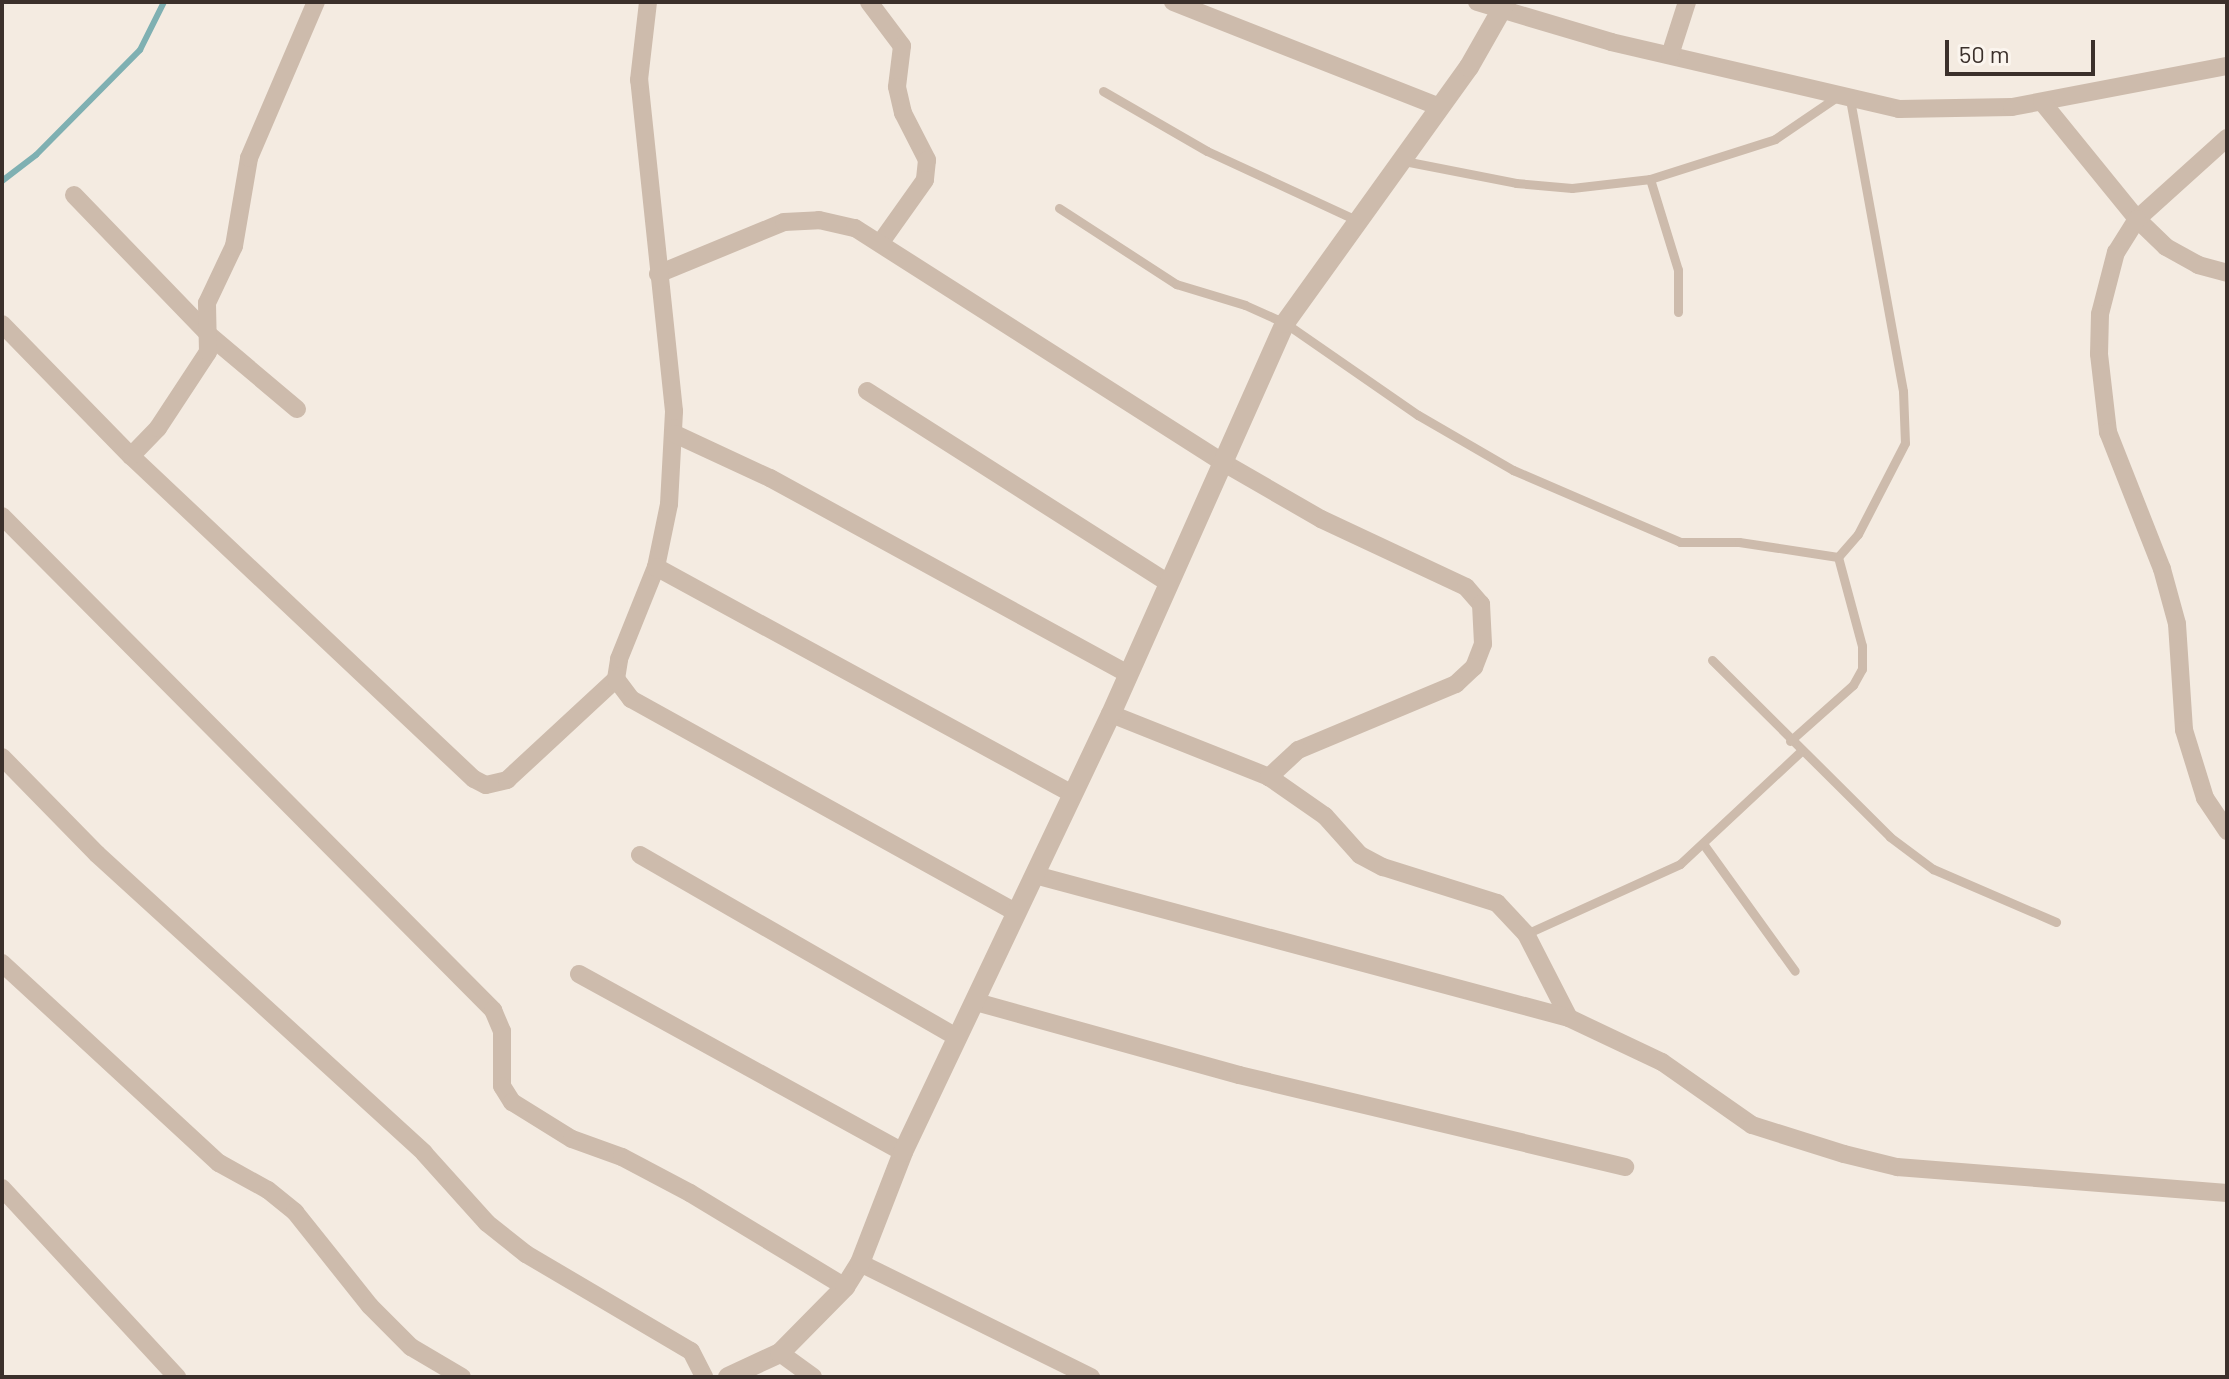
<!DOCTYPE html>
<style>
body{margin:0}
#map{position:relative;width:2229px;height:1379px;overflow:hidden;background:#f4ebe1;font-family:Barlow,sans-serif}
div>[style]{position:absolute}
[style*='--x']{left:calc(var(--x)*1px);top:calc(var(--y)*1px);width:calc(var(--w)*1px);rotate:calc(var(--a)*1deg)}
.stream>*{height:6px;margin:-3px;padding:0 3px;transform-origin:3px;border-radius:3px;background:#7fb0b2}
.service>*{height:9px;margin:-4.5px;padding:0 4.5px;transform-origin:4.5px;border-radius:4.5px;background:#cdbbac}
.minor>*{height:18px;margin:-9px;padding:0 9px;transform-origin:9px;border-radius:9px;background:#cdbbac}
.tertiary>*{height:20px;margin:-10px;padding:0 10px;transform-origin:10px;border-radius:10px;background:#cdbbac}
span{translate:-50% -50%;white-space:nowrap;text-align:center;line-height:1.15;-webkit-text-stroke:6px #fbf5ee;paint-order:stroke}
.frame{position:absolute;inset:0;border:4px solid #3b302b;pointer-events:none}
.scale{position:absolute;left:1945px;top:40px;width:150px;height:36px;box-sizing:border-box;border:4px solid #3b302b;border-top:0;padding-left:10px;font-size:24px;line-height:28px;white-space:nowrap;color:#3b302b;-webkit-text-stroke:6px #fbf5ee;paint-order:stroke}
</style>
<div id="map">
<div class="stream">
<div style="--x:2;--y:181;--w:43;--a:-37.4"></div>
<div style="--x:36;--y:155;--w:148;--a:-45.3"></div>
<div style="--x:140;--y:50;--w:54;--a:-63.4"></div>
</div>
<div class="service">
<div style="--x:1103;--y:91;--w:120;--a:30"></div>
<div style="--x:1207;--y:151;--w:164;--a:24.8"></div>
<div style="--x:1404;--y:161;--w:114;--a:11.1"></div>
<div style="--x:1516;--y:183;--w:56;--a:5.1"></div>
<div style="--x:1572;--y:188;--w:79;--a:-6.6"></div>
<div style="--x:1650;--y:179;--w:131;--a:-17.7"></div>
<div style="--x:1775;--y:139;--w:76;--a:-34.3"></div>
<div style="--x:1650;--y:179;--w:95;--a:72.9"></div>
<div style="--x:1678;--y:270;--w:42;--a:90"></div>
<div style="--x:1059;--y:208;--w:140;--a:33"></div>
<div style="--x:1176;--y:284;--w:72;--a:16.9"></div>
<div style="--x:1245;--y:305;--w:44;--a:24.2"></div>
<div style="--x:1285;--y:323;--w:162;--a:34.7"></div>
<div style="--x:1418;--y:415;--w:110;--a:30.1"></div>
<div style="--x:1513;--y:470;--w:182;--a:23.3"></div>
<div style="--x:1680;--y:542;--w:59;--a:0"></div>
<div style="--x:1739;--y:542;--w:100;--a:8.6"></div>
<div style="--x:1838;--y:557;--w:30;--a:-49"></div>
<div style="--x:1858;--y:534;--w:102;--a:-62.7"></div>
<div style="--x:1905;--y:443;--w:52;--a:-92.2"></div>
<div style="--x:1903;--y:391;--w:297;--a:-100.3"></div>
<div style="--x:1712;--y:660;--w:251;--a:44.8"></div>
<div style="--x:1890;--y:837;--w:54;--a:36.7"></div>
<div style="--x:1933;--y:869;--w:134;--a:23.3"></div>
<div style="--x:1790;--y:741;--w:84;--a:-41.6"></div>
<div style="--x:1853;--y:685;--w:18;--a:-61"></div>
<div style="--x:1862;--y:669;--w:23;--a:-90"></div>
<div style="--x:1862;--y:646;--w:92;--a:-105.1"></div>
<div style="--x:1704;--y:845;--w:155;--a:54.2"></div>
<div style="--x:1526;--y:934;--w:169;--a:-24.4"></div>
<div style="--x:1680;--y:864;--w:164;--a:-43"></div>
</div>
<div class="minor">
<div style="--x:869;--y:2;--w:55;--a:53.1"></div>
<div style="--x:902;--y:46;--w:41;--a:97"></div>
<div style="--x:897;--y:87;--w:27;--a:77"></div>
<div style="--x:903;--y:113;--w:53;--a:62.9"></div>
<div style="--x:927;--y:160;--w:20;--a:96"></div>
<div style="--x:925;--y:180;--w:76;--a:125.4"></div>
<div style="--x:1173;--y:2;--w:287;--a:21.5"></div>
<div style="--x:1477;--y:2;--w:140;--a:16.6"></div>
<div style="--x:1611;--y:42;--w:296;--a:13.1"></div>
<div style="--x:1899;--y:109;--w:113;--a:-1"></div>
<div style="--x:2012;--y:107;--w:219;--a:-10.8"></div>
<div style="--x:1670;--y:55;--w:56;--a:-72.2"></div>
<div style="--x:2042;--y:102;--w:151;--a:50.9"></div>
<div style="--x:2137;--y:219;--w:40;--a:44"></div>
<div style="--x:2166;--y:247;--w:37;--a:29"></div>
<div style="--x:2198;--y:265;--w:30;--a:15"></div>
<div style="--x:2227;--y:138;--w:121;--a:138"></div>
<div style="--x:2137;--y:219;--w:39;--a:122"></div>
<div style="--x:2116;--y:252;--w:64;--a:104.5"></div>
<div style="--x:2100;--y:314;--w:40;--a:91.4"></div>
<div style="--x:2099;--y:354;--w:79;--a:83.4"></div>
<div style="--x:2108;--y:432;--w:147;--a:68.5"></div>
<div style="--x:2162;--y:569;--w:57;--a:74.7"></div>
<div style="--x:2177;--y:624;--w:106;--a:86.2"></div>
<div style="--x:2184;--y:730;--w:71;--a:72.8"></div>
<div style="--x:2205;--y:798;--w:40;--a:56"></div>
<div style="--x:74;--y:195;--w:194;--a:46"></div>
<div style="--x:209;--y:335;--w:115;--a:40.1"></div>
<div style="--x:658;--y:274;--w:136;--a:-22.4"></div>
<div style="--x:784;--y:222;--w:35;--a:-3"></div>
<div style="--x:819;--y:220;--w:37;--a:13"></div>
<div style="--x:855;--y:228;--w:437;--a:32.5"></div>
<div style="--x:1224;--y:463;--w:112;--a:30"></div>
<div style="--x:1321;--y:519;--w:160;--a:25.1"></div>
<div style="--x:1466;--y:587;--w:23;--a:49"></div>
<div style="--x:1481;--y:604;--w:40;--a:87.1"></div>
<div style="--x:1483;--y:644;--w:25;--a:111"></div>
<div style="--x:1474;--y:667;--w:25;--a:137"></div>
<div style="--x:1456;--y:684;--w:171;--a:157.3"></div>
<div style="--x:1298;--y:750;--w:40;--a:137"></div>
<div style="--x:2;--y:324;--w:185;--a:45.7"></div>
<div style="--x:131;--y:456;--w:471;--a:43.3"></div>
<div style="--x:474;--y:779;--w:13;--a:27"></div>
<div style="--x:486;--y:785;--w:22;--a:-13"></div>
<div style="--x:507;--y:780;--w:149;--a:-42.8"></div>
<div style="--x:616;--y:679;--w:20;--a:-81"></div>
<div style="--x:619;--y:659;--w:99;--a:-68.1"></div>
<div style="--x:656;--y:567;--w:64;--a:-78.3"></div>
<div style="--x:669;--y:504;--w:93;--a:-86.9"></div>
<div style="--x:674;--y:411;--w:333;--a:-96"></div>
<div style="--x:639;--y:80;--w:79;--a:-83.4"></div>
<div style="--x:867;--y:391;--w:356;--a:32.5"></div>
<div style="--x:675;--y:434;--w:105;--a:24.9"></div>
<div style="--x:770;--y:478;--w:408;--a:28.7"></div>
<div style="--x:131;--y:456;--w:39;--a:-46"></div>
<div style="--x:158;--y:428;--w:91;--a:-56.7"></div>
<div style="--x:208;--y:352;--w:49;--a:-91.2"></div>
<div style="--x:207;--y:303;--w:63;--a:-64.7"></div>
<div style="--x:234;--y:246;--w:89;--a:-80.3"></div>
<div style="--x:249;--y:158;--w:170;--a:-66.8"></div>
<div style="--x:2;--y:516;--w:697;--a:45.17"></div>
<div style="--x:493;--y:1010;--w:23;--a:67"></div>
<div style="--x:502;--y:1031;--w:55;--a:90"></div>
<div style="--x:502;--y:1086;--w:19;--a:58"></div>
<div style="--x:512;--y:1102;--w:70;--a:31.7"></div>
<div style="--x:572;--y:1139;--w:53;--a:19.8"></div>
<div style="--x:622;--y:1157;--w:77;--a:27.9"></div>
<div style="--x:690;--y:1193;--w:181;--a:31.2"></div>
<div style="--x:656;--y:567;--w:473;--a:28.6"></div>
<div style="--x:616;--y:679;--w:25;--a:53"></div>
<div style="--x:631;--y:699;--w:439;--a:29"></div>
<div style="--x:1111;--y:714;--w:170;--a:21.7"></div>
<div style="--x:1269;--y:777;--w:68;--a:34.9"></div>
<div style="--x:1325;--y:816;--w:52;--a:48.1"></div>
<div style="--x:1360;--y:855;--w:26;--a:28"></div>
<div style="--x:1383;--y:867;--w:120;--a:17.5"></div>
<div style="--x:1497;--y:903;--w:42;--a:46.9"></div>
<div style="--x:1526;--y:934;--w:94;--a:62.9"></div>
<div style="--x:2;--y:757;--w:136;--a:45.6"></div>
<div style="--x:97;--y:854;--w:443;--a:42.4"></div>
<div style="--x:424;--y:1153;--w:94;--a:48"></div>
<div style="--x:487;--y:1223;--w:50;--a:38.5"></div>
<div style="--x:526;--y:1254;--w:191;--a:30.5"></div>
<div style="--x:691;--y:1351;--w:29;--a:63"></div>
<div style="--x:640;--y:855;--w:366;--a:29.9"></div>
<div style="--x:1035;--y:875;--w:553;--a:14.99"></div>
<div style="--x:1569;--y:1018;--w:103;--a:25.3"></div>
<div style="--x:1662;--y:1062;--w:110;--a:35"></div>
<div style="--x:1752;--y:1125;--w:96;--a:17.5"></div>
<div style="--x:1844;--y:1154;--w:55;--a:13.8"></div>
<div style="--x:1897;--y:1167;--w:331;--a:4.5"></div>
<div style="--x:2;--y:963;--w:295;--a:42.7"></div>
<div style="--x:219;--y:1163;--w:56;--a:28.9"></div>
<div style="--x:268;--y:1190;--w:35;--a:39"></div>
<div style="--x:295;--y:1212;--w:120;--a:51.4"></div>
<div style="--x:370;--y:1306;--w:58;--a:45"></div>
<div style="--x:411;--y:1347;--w:59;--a:30.5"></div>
<div style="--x:579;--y:974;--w:370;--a:28.8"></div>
<div style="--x:976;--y:1002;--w:273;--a:15.5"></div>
<div style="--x:1239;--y:1075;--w:397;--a:13.4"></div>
<div style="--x:2;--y:1188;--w:258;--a:47.2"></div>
<div style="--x:860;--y:1263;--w:258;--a:26.3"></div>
<div style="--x:780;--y:1353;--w:41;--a:36"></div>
</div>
<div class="tertiary">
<div style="--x:728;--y:1377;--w:57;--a:-24.8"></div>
<div style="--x:780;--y:1353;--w:93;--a:-45.4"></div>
<div style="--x:845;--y:1287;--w:28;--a:-58"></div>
<div style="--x:860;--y:1263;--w:119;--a:-68.8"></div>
<div style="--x:903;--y:1152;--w:485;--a:-64.6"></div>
<div style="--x:1111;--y:714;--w:428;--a:-66"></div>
<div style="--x:1285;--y:323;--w:315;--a:-54.3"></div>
<div style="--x:1469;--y:67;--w:75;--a:-60.4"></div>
</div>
<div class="frame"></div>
<div class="scale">50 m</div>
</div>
